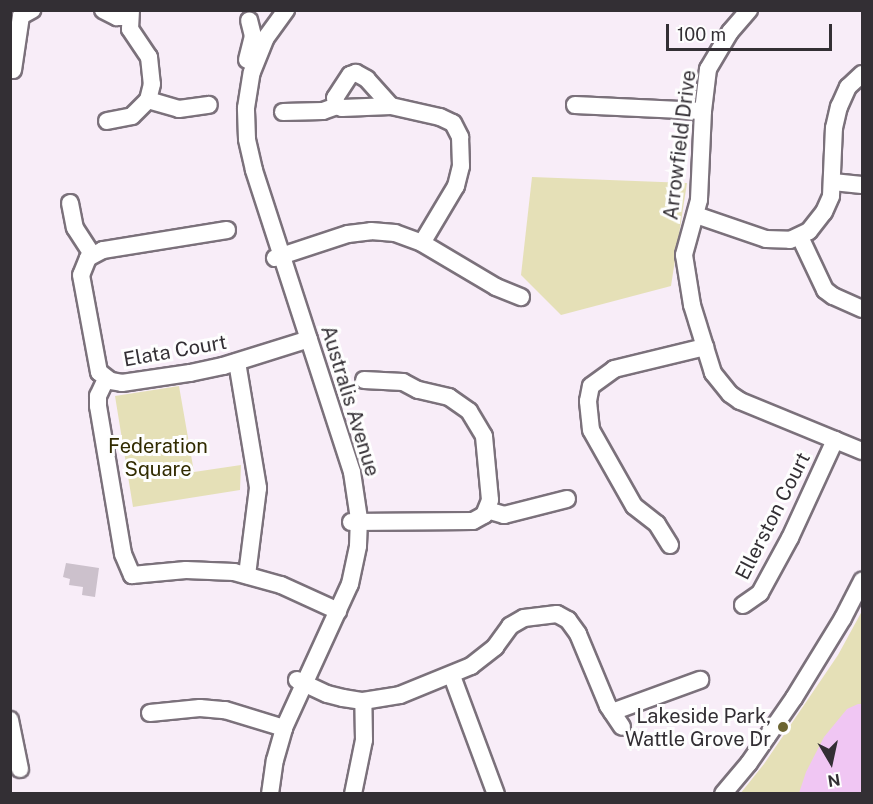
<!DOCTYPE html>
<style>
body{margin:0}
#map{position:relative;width:873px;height:804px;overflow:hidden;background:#f8edf8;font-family:"Public Sans",sans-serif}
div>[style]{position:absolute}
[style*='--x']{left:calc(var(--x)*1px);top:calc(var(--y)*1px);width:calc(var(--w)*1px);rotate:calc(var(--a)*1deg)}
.green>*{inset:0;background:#e5e0b7}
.water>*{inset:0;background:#f0c6f3}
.building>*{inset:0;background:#ccc1cc}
.roads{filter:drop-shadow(2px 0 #7b717b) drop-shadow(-2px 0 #7b717b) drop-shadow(0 2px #7b717b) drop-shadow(0 -2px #7b717b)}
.minor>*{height:16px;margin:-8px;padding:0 8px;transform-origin:8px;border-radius:8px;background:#fff}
.dots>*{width:16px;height:16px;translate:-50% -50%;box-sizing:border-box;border:3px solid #fefefe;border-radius:50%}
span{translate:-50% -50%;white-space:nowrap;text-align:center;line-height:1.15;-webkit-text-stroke:6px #fefefe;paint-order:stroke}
.street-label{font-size:20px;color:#332f34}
.park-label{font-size:20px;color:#312b00}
.poi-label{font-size:20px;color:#332f34}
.right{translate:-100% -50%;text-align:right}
.frame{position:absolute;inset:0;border:12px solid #332f34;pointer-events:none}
.north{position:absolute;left:801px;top:732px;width:60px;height:60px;-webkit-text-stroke:4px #fefefe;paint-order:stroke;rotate:171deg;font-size:16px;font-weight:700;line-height:24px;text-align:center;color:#332f34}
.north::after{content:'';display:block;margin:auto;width:21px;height:27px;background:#332f34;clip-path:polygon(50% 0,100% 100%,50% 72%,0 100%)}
.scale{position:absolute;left:666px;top:24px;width:166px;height:27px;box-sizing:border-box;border:3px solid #332f34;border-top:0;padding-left:8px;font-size:18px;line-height:21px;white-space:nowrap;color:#332f34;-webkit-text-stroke:4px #fefefe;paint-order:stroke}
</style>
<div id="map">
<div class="green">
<div style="clip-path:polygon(532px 177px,687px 183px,671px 286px,561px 315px,521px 275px)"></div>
<div style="clip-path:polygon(179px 386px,194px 472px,241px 465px,240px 490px,133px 507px,115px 396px)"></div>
<div style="clip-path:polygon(862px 611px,862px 793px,740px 794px,764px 764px,838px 655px)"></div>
</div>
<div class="water">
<div style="clip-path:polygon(858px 704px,862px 704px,862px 793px,799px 793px,806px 772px,824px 737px,847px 709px)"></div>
</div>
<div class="building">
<div style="clip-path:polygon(66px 563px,99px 568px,95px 597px,82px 595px,83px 587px,69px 585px,70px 579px,63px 577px)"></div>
</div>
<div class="roads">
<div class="minor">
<div style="--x:103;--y:10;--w:16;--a:27"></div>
<div style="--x:117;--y:17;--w:12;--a:0"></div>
<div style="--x:131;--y:10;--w:19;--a:93"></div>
<div style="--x:130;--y:29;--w:34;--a:56"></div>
<div style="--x:149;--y:57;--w:27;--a:84"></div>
<div style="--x:152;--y:84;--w:16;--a:104"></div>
<div style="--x:749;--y:10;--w:29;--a:131"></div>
<div style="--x:730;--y:32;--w:43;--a:120.7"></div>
<div style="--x:708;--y:69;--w:42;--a:96.8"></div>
<div style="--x:703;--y:111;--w:89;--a:92.6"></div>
<div style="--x:699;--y:200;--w:57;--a:105.3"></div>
<div style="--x:684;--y:255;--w:51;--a:80.9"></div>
<div style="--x:692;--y:305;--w:71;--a:72.8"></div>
<div style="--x:713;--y:373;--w:27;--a:51"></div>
<div style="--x:730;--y:394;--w:12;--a:35"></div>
<div style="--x:740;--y:401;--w:132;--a:22.3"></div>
<div style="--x:247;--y:60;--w:25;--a:-76"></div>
<div style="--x:253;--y:36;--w:16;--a:-104"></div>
<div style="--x:13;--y:70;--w:55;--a:-81.6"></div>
<div style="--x:21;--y:16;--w:13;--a:-29"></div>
<div style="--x:575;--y:105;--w:128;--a:2.7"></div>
<div style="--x:391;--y:106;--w:36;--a:-132"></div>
<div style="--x:367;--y:79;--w:13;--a:-151"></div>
<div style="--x:356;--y:73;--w:6;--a:162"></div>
<div style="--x:350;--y:75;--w:27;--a:123"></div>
<div style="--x:335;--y:98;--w:8;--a:76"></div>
<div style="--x:337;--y:106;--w:5;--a:22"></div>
<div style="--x:342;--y:108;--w:49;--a:-2.3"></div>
<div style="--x:391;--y:106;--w:50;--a:12.7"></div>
<div style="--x:440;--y:117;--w:14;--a:25"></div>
<div style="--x:453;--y:123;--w:16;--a:63"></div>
<div style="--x:460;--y:137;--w:29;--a:88"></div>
<div style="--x:461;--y:166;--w:21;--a:104"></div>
<div style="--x:456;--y:186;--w:66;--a:120.8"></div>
<div style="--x:283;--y:112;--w:40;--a:-1.4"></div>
<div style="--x:323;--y:111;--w:15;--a:-20"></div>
<div style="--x:107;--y:121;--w:25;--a:-11"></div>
<div style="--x:132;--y:116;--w:23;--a:-45"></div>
<div style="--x:148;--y:100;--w:32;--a:16"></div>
<div style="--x:179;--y:109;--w:30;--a:-8"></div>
<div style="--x:833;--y:182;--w:29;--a:6"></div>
<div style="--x:70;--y:203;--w:25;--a:79"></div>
<div style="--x:75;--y:228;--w:31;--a:57"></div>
<div style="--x:696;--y:215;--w:74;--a:18.9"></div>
<div style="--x:766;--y:239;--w:24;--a:2"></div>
<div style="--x:790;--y:240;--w:21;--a:-25"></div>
<div style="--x:809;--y:231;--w:24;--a:-52"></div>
<div style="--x:824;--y:212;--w:17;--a:-66"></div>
<div style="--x:831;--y:196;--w:68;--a:-87.5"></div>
<div style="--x:834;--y:128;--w:22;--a:-77"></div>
<div style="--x:839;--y:107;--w:22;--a:-66"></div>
<div style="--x:848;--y:87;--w:19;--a:-43"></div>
<div style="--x:227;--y:230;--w:126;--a:170.8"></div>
<div style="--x:103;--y:250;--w:17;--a:152"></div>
<div style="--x:88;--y:258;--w:18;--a:112"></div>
<div style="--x:81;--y:275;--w:99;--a:79.5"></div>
<div style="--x:99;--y:372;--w:15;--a:37"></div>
<div style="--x:111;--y:381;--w:11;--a:10"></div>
<div style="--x:122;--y:383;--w:69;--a:-8.4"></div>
<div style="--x:190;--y:373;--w:34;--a:-12"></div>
<div style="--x:223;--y:366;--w:90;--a:-17.4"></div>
<div style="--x:800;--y:237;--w:59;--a:64.7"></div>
<div style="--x:825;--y:290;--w:10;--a:37"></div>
<div style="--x:833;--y:296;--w:32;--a:24"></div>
<div style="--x:275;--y:258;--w:77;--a:-18.2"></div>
<div style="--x:348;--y:234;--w:23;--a:-7"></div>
<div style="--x:371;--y:231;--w:24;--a:5"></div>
<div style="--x:395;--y:233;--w:29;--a:20"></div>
<div style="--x:422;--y:243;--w:86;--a:30.7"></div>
<div style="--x:496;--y:287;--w:27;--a:22"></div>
<div style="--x:237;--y:362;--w:128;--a:80.5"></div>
<div style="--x:258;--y:488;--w:88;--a:97.2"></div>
<div style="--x:106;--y:379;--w:19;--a:115"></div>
<div style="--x:98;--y:396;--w:10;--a:90"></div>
<div style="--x:98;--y:406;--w:150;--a:80.4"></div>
<div style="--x:123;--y:554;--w:23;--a:67"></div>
<div style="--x:132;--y:575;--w:54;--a:-5.3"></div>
<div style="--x:186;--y:570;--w:48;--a:2.4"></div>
<div style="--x:234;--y:572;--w:49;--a:15.5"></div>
<div style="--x:281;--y:585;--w:63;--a:24.5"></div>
<div style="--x:487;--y:510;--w:18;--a:16"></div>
<div style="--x:504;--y:515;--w:65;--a:-14.3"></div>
<div style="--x:351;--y:522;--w:122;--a:-0.5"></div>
<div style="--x:473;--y:521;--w:13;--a:-29"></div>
<div style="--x:484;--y:515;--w:16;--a:-68"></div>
<div style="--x:490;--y:500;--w:64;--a:-95.4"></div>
<div style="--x:484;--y:436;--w:29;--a:-121"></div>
<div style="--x:469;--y:411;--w:24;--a:-145"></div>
<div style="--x:449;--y:397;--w:32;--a:-167"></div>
<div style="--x:418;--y:390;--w:17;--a:-152"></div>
<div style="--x:403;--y:382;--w:39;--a:-177"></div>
<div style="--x:670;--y:545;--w:25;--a:-122"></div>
<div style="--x:657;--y:524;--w:29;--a:-142"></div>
<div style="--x:634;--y:506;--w:87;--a:-119.5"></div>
<div style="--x:591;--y:430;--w:29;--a:-96"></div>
<div style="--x:588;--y:401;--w:15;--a:-79"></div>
<div style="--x:591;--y:386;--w:29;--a:-36"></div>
<div style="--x:614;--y:369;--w:94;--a:-13.6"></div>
<div style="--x:743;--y:605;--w:21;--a:-35"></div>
<div style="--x:760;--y:593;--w:63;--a:-61.4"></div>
<div style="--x:790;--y:538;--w:108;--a:-65.3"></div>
<div style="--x:452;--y:676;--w:126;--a:69.6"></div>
<div style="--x:297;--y:680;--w:33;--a:25"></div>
<div style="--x:327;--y:694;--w:16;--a:14"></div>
<div style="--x:343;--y:698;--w:20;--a:9"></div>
<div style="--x:363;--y:701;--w:37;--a:-9"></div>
<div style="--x:400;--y:695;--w:77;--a:-22.2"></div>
<div style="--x:471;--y:666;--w:31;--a:-38"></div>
<div style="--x:495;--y:647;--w:26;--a:-54"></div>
<div style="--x:510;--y:626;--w:16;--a:-30"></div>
<div style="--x:524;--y:618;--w:33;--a:-7"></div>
<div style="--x:557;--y:614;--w:13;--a:29"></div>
<div style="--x:568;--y:620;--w:17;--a:54"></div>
<div style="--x:578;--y:634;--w:78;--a:67.4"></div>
<div style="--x:608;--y:706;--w:25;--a:56"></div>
<div style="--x:612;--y:712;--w:94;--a:-20"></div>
<div style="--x:150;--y:713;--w:50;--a:-5.7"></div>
<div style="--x:200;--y:708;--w:25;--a:5"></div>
<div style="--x:225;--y:710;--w:62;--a:17"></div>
<div style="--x:10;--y:720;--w:50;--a:78.5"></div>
<div style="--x:270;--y:794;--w:34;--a:-82"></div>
<div style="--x:275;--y:760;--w:33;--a:-74"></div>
<div style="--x:284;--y:728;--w:158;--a:-65.4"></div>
<div style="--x:350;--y:584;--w:39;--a:-78"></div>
<div style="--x:358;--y:546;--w:27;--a:-88"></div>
<div style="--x:359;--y:519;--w:48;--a:-98.5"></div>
<div style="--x:352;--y:472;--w:318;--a:-108"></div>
<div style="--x:254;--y:170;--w:32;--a:-103"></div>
<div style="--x:247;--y:139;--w:31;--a:-92"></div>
<div style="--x:246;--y:108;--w:36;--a:-81"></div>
<div style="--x:252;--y:72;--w:35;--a:-68"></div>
<div style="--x:265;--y:39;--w:36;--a:-54"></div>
<div style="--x:353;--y:794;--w:55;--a:-78.5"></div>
<div style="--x:364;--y:740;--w:39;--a:-91"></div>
<div style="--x:723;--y:794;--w:40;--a:-50"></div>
<div style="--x:749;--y:763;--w:79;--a:-55.3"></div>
<div style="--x:794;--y:698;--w:94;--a:-58.5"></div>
<div style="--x:843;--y:618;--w:42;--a:-62.8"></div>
</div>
</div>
<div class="dots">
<div style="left:783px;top:727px;background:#6c6532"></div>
</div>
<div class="street-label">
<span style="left:680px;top:145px;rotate:-83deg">Arrowfield Drive</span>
<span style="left:175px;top:351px;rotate:-10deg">Elata Court</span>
<span style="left:350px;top:401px;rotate:73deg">Australis Avenue</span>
<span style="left:773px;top:516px;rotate:-63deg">Ellerston Court</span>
</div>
<div class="park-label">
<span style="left:158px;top:458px">Federation<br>Square</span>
</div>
<div class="poi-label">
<span class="right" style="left:771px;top:728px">Lakeside Park,<br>Wattle Grove Dr</span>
</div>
<div class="frame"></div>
<div class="north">N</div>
<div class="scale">100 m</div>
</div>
